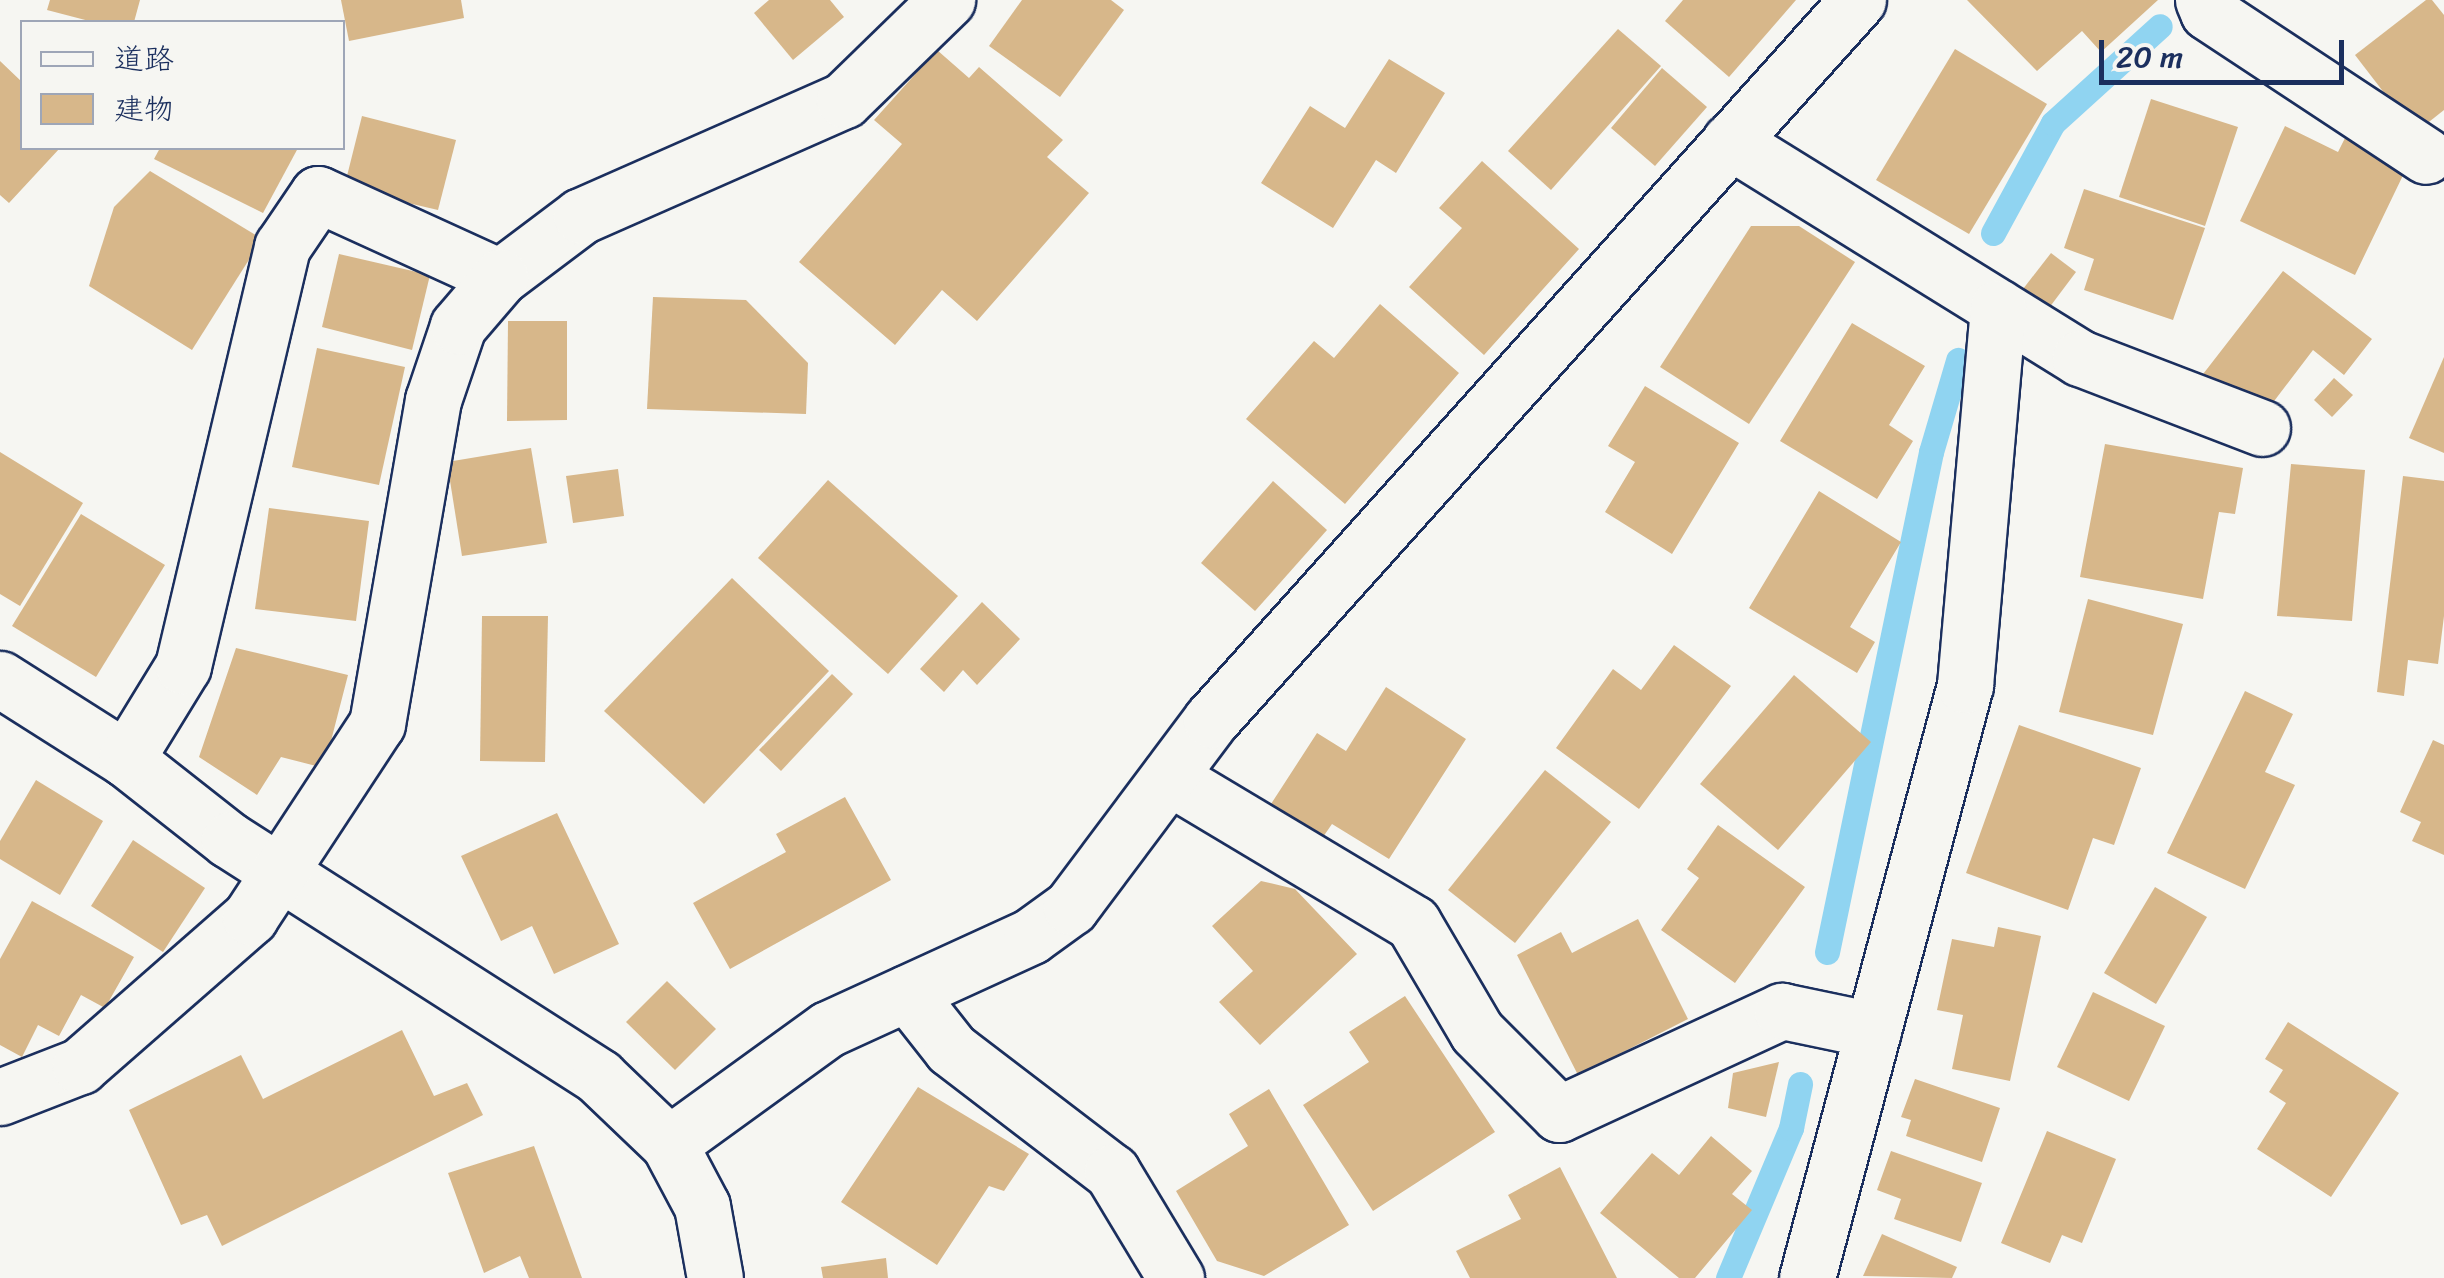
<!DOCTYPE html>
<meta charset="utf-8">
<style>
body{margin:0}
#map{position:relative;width:2444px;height:1278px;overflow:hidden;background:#f6f6f2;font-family:Sriracha,"Klee One",sans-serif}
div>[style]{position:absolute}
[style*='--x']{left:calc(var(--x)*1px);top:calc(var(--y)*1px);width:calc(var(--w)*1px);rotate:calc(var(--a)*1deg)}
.stream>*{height:25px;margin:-12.5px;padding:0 12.5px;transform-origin:12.5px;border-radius:12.5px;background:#90d4f1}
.building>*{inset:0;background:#d7b78a}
.roads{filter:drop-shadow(2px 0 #1b2f5e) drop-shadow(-2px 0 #1b2f5e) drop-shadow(0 2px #1b2f5e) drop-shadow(0 -2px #1b2f5e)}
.minor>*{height:55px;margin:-27.5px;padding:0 27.5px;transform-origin:27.5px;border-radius:27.5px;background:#f6f6f2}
span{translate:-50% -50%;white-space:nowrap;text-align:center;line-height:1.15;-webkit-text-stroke:10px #f6f6f2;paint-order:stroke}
.legend{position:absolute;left:20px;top:20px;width:325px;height:130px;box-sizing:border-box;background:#f6f6f2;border:2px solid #9ea6b7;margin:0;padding:12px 18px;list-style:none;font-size:30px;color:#1b2f5e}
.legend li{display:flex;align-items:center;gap:20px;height:50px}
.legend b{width:50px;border:2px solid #9ea6b7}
.scale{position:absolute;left:2099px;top:40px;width:245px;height:45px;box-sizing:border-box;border:5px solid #1b2f5e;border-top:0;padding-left:12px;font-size:30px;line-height:35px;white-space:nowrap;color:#1b2f5e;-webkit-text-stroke:8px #f6f6f2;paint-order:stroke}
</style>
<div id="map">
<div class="stream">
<div style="--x:1993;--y:233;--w:125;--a:-61.4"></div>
<div style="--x:2053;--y:123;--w:144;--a:-42.2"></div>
<div style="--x:1827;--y:952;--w:511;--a:-78.25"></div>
<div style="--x:1931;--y:452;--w:96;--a:-73.6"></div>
<div style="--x:1728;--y:1278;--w:163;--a:-67.2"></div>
<div style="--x:1791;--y:1128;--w:45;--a:-78.4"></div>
</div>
<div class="building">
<div style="clip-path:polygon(50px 0,140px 0,134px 22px,93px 22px,47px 10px)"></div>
<div style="clip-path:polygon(341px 0,461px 0,464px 18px,349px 41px)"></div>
<div style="clip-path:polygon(769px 0,830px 0,844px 17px,793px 60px,754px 13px)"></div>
<div style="clip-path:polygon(1022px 0,1111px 0,1124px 10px,1060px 97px,989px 46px)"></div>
<div style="clip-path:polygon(1683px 0,1796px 0,1729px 77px,1665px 21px)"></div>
<div style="clip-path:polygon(1967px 0,2158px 0,2101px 52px,2082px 31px,2037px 71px)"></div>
<div style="clip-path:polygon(2426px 0,2432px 0,2444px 15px,2444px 110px,2415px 133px,2355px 55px)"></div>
<div style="clip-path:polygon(1618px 29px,1661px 66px,1551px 190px,1508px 151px)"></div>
<div style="clip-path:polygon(1955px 49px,2047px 104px,1969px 234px,1876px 180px)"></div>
<div style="clip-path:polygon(937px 50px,969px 78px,979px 67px,1063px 140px,1047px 157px,1089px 193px,977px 321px,942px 290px,895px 345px,799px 262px,902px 144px,874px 120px)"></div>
<div style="clip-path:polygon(1389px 59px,1445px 93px,1396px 173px,1376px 160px,1333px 228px,1261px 183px,1310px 106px,1345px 128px)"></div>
<div style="clip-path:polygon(0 61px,22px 82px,22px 148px,60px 148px,9px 203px,0 195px)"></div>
<div style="clip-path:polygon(1662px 68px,1707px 107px,1655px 166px,1611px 128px)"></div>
<div style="clip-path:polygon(2151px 99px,2238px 127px,2205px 226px,2119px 197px)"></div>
<div style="clip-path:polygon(362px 116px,456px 140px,438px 210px,344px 188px)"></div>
<div style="clip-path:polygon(2285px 126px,2338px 152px,2345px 138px,2407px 167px,2355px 275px,2240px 221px)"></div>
<div style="clip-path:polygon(160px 148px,298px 148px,263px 213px,154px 159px)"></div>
<div style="clip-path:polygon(1482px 161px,1579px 249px,1484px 355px,1409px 287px,1462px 228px,1439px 208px)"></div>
<div style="clip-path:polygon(150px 171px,262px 239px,192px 350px,89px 286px,114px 207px)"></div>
<div style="clip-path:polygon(2084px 189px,2205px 228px,2173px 320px,2084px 290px,2094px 259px,2064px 248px)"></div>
<div style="clip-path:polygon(1751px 226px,1799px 226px,1855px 262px,1749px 424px,1660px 367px)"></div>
<div style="clip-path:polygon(2051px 253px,2076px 272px,2049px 308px,2023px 289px)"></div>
<div style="clip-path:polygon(339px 254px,430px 275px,412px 350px,322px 327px)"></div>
<div style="clip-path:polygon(2283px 271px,2372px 339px,2344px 375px,2313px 350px,2259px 421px,2200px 378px)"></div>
<div style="clip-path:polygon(653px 297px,746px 300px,808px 363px,806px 414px,647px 409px)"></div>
<div style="clip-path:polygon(1380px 304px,1459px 373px,1345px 504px,1246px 419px,1314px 341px,1334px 358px)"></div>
<div style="clip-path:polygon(508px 321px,567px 321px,567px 420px,507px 421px)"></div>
<div style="clip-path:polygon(1852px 323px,1925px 366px,1889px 425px,1913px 441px,1877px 499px,1780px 441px)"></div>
<div style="clip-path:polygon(317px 348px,405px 367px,379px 485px,292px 467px)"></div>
<div style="clip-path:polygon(2444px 357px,2444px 453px,2409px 438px)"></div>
<div style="clip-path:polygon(2334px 378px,2353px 395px,2332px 417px,2314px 400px)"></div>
<div style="clip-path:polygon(1645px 386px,1739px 443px,1672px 554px,1605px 512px,1635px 462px,1608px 446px)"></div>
<div style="clip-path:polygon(2105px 444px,2243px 468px,2235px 514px,2219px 512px,2203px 599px,2080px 577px)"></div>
<div style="clip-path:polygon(531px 448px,547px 543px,462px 556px,447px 462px)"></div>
<div style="clip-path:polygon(0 452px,83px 503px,20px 606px,0 594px)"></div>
<div style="clip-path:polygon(2291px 464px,2365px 470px,2352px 621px,2277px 616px)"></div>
<div style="clip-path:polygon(618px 469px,624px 516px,573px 523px,566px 476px)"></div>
<div style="clip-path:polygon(2403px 476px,2444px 481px,2444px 616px,2438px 664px,2408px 660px,2404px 696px,2377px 692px)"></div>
<div style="clip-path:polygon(828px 480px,958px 596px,888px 674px,758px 558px)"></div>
<div style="clip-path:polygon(1273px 481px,1327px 530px,1255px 611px,1201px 563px)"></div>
<div style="clip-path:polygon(1819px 491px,1901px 542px,1850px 627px,1875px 642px,1857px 673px,1749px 608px)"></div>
<div style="clip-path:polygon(269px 508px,369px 521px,356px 621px,255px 609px)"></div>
<div style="clip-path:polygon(81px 514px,165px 565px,96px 677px,12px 626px)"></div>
<div style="clip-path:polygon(732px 578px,829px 671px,704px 804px,604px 711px)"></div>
<div style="clip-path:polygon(2088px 599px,2183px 624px,2153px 735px,2059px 712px)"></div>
<div style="clip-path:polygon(982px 602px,1020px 639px,977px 685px,963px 670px,944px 692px,920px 669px)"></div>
<div style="clip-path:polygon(482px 616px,548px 616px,545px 762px,480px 761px)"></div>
<div style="clip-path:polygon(1674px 645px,1731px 686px,1639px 809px,1556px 748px,1613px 669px,1641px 690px)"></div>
<div style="clip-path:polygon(236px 648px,348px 675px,324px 768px,281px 757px,257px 795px,199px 757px)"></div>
<div style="clip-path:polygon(832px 674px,853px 694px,781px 771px,759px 750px)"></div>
<div style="clip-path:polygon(1794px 675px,1871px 742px,1778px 850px,1700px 784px)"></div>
<div style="clip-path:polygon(1386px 687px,1466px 739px,1389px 859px,1332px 824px,1323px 837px,1271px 804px,1317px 733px,1346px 751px)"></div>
<div style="clip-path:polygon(2245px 691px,2293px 714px,2265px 772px,2295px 785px,2245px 889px,2167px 853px)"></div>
<div style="clip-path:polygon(2019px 725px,2141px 768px,2114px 845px,2093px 838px,2068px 910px,1966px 873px)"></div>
<div style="clip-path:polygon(2433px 740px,2444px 745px,2444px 855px,2412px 841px,2421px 822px,2400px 812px)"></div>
<div style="clip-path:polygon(1545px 770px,1611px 822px,1515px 943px,1448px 890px)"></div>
<div style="clip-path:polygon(36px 780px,103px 821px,60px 895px,0 859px,0 841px)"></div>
<div style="clip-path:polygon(845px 797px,891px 880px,730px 969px,693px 903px,786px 852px,776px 834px)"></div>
<div style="clip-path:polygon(557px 813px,619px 944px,554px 974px,532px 926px,501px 941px,461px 856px)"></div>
<div style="clip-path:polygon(1718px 825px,1805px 887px,1735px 983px,1661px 930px,1699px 878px,1687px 869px)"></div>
<div style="clip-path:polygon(133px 840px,205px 888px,163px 952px,91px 906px)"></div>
<div style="clip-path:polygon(1261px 881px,1295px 889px,1357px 954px,1260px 1045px,1219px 1002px,1253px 971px,1212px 926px)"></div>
<div style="clip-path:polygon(2155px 887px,2207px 917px,2156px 1004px,2104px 973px)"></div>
<div style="clip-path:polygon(32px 901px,134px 957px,105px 1008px,81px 995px,59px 1036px,38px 1025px,22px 1057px,0 1045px,0 959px)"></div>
<div style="clip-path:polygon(1638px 919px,1688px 1019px,1578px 1075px,1517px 955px,1561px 932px,1572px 953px)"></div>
<div style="clip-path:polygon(1998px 927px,2041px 936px,2010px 1081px,1952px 1069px,1963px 1015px,1937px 1010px,1952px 939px,1994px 947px)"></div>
<div style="clip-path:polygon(667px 981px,716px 1029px,675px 1070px,626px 1022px)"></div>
<div style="clip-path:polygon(2093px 992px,2165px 1026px,2129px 1101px,2057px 1067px)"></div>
<div style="clip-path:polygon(1405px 996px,1495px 1132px,1373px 1211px,1303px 1105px,1369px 1062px,1349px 1032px)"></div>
<div style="clip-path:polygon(2288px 1022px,2399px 1093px,2331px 1197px,2257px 1149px,2286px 1103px,2269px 1092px,2283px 1070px,2265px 1059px)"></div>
<div style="clip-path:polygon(402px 1030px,434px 1096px,467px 1083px,483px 1115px,222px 1246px,207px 1215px,181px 1225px,129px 1110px,241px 1055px,263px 1099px)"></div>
<div style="clip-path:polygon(1779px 1062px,1766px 1117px,1728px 1108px,1733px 1073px)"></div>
<div style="clip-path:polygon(1915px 1079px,2000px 1108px,1982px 1162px,1906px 1136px,1911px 1120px,1901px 1117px)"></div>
<div style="clip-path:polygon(918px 1087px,1029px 1154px,1004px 1191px,989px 1186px,937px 1265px,841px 1202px)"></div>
<div style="clip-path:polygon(1269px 1089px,1349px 1225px,1264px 1276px,1217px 1261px,1176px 1191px,1248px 1146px,1229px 1114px)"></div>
<div style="clip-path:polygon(2047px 1131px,2116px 1159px,2082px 1243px,2062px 1235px,2050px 1263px,2001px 1243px)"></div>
<div style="clip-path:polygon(1711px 1136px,1752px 1171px,1732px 1194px,1752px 1210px,1695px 1278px,1679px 1278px,1600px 1213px,1652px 1153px,1679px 1175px)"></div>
<div style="clip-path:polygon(534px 1146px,582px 1278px,529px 1278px,520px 1256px,484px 1273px,448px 1173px)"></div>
<div style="clip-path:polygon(1891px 1151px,1982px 1183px,1961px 1242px,1894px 1219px,1901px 1199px,1877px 1190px)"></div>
<div style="clip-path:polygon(1560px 1167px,1617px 1278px,1470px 1278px,1456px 1251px,1521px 1219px,1508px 1195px)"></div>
<div style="clip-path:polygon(1882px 1234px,1957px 1267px,1952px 1278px,1863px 1276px)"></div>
<div style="clip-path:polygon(886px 1258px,888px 1278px,823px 1278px,821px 1267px)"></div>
</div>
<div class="roads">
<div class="minor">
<div style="--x:2203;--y:0;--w:13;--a:67"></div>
<div style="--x:2208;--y:12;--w:261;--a:33.4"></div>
<div style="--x:1730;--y:141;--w:412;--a:31.8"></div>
<div style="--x:2080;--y:358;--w:195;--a:21"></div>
<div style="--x:0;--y:679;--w:149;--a:32.4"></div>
<div style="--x:126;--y:759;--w:131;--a:38.2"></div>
<div style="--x:229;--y:840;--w:439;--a:32.6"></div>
<div style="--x:599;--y:1077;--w:97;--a:43.7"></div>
<div style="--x:669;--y:1144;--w:70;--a:62"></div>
<div style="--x:702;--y:1206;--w:73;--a:79.8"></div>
<div style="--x:126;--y:759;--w:109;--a:-58.5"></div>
<div style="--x:183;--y:666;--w:431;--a:-76.7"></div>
<div style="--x:282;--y:247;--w:64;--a:-55.8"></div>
<div style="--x:318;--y:194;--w:200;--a:24.5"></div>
<div style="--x:500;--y:277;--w:101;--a:-37"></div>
<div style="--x:581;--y:216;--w:287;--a:-23.8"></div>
<div style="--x:844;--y:100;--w:144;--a:-44.2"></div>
<div style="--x:1169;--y:777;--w:284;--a:30.9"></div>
<div style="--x:1413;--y:923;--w:126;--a:59.6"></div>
<div style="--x:1477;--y:1032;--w:116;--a:45"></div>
<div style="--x:1559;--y:1114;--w:246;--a:-24.8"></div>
<div style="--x:1782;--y:1011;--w:93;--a:11.8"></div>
<div style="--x:907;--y:993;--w:71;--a:51.8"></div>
<div style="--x:951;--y:1049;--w:203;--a:37.4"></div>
<div style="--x:1112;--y:1172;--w:124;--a:58.9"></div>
<div style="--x:0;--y:1097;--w:86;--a:-21.2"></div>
<div style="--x:80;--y:1066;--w:226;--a:-41.2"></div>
<div style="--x:250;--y:917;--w:231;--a:-56.7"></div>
<div style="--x:377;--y:724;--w:329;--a:-80.2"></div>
<div style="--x:433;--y:400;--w:78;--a:-71.3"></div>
<div style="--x:458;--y:326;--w:65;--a:-49.4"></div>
<div style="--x:669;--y:1144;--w:196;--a:-35.9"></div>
<div style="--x:828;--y:1029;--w:223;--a:-24.6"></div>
<div style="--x:1031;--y:936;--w:49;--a:-35.9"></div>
<div style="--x:1071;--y:907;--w:234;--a:-53.2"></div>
<div style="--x:1211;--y:720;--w:968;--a:-48.06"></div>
<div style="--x:1807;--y:1278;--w:614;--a:-75.08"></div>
<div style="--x:1965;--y:685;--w:379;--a:-85"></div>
</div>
</div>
<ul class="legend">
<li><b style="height:12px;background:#f6f6f2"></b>道路</li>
<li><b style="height:28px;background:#d7b78a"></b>建物</li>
</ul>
<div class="scale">20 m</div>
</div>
